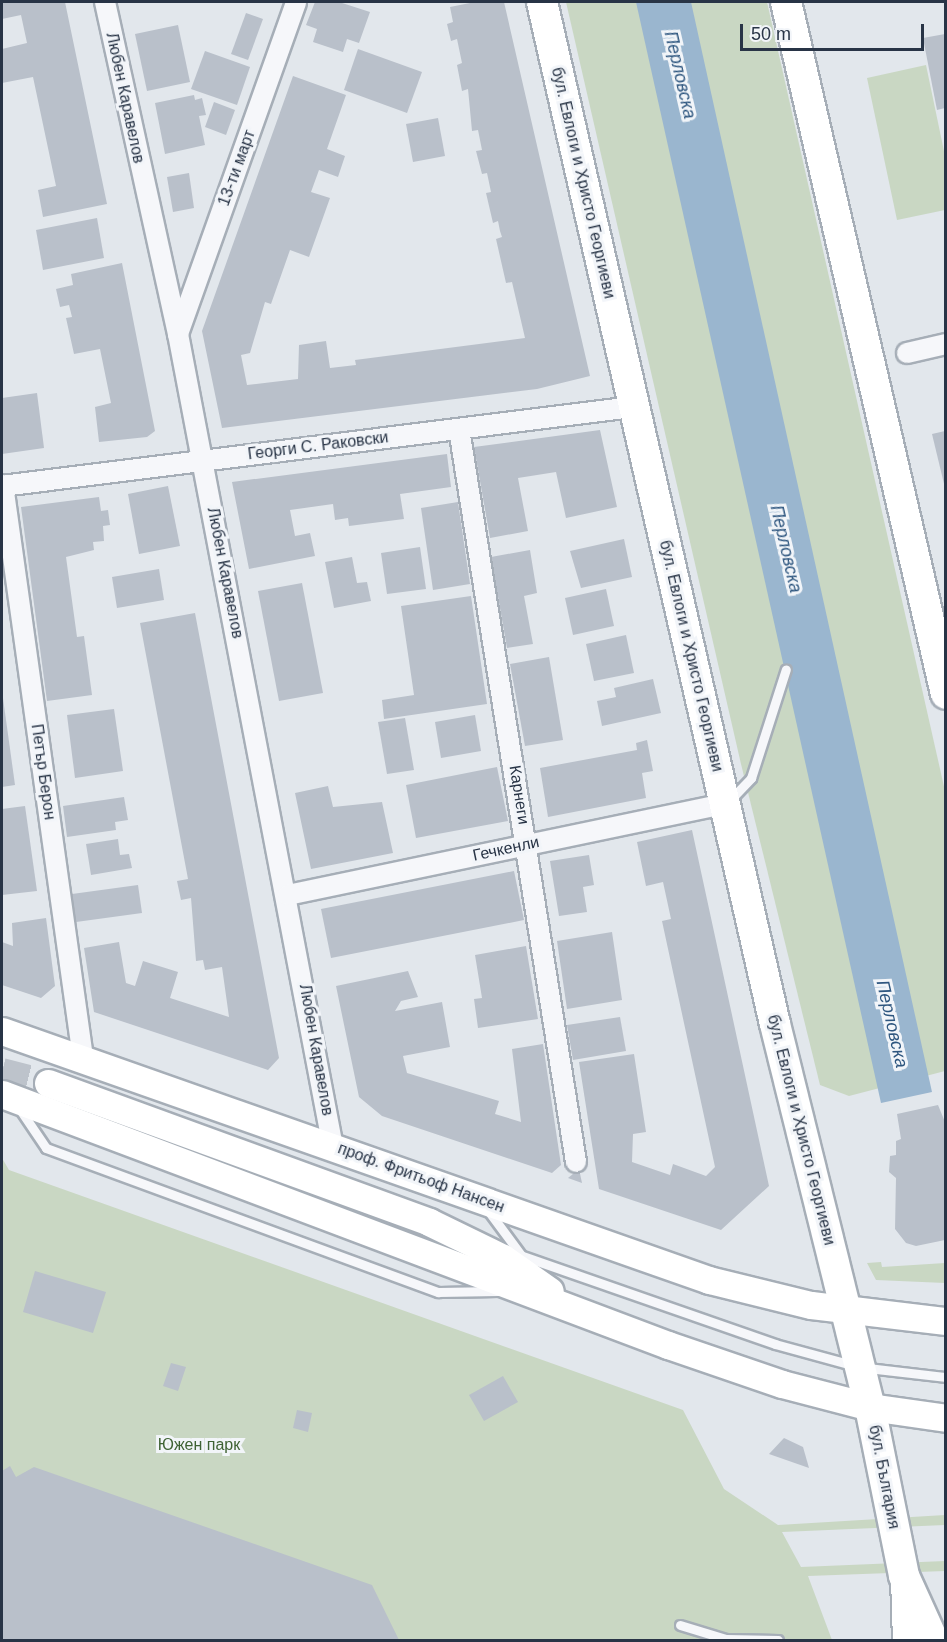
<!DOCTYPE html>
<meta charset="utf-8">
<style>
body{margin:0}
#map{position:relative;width:947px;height:1642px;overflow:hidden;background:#e2e7ec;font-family:Helvetica,sans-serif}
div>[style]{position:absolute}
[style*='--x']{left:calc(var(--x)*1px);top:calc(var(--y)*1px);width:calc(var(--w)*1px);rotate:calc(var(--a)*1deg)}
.green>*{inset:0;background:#c9d7c3}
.water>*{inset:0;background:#9ab6cf}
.building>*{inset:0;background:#b9c0ca}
.secondary-tunnel>*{height:27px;margin-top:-13.5px;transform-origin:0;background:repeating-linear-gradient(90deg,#bdc3cb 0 27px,transparent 0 41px)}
.roads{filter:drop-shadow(2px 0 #a6aeb7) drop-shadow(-2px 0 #a6aeb7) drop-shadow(0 2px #a6aeb7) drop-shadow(0 -2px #a6aeb7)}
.service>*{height:9px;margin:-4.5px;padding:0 4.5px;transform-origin:4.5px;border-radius:4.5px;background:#f6f7fa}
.minor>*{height:20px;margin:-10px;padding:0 10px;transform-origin:10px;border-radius:10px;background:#f6f7fa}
.secondary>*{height:27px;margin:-13.5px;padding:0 13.5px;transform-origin:13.5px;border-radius:13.5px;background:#fff}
.primary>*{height:30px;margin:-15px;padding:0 15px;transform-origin:15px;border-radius:15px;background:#fff}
span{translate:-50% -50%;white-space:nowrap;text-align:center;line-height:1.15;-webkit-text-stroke:6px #f2f5f9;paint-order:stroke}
.street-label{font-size:16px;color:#283446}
.park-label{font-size:16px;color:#3f6334}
.water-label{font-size:18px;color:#2e567f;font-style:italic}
.frame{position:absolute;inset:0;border:3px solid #283446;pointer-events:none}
.scale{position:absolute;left:740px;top:24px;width:184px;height:27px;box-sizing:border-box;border:3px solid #283446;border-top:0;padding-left:8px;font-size:18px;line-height:21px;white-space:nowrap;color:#283446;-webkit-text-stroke:4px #f2f5f9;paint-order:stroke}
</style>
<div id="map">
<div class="green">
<div style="clip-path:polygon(566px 2px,767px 2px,945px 791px,945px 1071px,849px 1096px,820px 1085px,741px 764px)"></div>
<div style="clip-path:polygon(926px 65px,945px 156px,945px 210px,897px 220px,867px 78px)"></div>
<div style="clip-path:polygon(2px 1158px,9px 1170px,683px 1410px,724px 1489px,778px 1525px,945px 1515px,945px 1525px,782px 1532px,801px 1567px,945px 1561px,945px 1571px,808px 1576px,832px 1640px,2px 1640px)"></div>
<div style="clip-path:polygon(881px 1262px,882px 1267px,945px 1263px,945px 1283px,876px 1280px,867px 1263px)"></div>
</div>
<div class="water">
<div style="clip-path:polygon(636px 2px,691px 2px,932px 1092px,881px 1103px)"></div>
</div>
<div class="building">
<div style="clip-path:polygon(2px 2px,65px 2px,107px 204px,43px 217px,38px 190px,56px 186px,33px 77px,2px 83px,2px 49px,27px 43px,21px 15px,2px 19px)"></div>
<div style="clip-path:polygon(315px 2px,339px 2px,370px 12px,359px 43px,347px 39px,343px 52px,313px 42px,317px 29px,306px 25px)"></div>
<div style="clip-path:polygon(475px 2px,504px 2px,590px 376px,537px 389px,222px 428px,202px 331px,293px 76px,346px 95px,327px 149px,345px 156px,338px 177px,319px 170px,311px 192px,330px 198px,309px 257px,290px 250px,271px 304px,265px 302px,250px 353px,241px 355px,247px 385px,298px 379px,299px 345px,326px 341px,330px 368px,356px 365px,355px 360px,525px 338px,512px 282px,506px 283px,496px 239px,502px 237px,500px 231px,498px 221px,493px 223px,486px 193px,491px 192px,487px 173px,482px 174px,476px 151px,482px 150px,478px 130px,472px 131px,468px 89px,462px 91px,457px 65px,462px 63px,457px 39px,451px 41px,447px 24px,453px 22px,450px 7px)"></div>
<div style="clip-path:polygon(246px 13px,263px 19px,248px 60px,231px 54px)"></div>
<div style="clip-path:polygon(178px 25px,190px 82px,147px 91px,135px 34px)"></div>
<div style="clip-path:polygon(945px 34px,945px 108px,937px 110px,923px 38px)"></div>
<div style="clip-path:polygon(358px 49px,422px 72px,407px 113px,344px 90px)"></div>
<div style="clip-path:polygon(205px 51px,250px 67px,237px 105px,191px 89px)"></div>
<div style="clip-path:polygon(194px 95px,195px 100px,202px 98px,206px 115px,199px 116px,205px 145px,165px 154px,155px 103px)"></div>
<div style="clip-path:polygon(214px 102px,235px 110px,226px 135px,205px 127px)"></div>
<div style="clip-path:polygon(438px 118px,445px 156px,413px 162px,406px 124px)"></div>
<div style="clip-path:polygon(189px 173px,194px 208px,173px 212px,167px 177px)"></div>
<div style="clip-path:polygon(97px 218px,104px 258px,43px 270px,36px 230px)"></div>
<div style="clip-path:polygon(122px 263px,155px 431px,147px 437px,99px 442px,95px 407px,111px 403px,100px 349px,74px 354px,66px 318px,72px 317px,69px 305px,60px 307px,56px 289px,73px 285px,71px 274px)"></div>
<div style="clip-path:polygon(37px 393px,44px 448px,2px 454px,2px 398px)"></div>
<div style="clip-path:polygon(600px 430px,617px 507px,566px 518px,556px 472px,518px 478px,528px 531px,490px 538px,474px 447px)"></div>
<div style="clip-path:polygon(945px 431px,945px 488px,932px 434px)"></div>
<div style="clip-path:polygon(447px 454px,451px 487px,400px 494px,404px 519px,349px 526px,348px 518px,335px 520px,333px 504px,290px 510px,295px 536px,310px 533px,315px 556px,249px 569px,232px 482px)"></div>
<div style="clip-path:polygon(168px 486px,180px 546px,139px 554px,128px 494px)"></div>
<div style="clip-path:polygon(99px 497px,101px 511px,108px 510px,110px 525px,103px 526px,104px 541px,93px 542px,94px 550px,66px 557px,77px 637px,84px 636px,92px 695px,47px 701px,21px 507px)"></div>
<div style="clip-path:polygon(458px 502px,470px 584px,433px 590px,421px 508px)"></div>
<div style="clip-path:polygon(624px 539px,632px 577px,581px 588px,570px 551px)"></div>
<div style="clip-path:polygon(420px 547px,426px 589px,387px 594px,381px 553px)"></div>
<div style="clip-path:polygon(530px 550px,537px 593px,524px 596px,533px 644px,507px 648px,491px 557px)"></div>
<div style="clip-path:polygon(352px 557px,357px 583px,367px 582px,371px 601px,334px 608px,325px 562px)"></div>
<div style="clip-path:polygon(159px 569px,164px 600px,117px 608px,112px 577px)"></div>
<div style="clip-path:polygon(302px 583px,323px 693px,279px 701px,258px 591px)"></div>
<div style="clip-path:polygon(606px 589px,614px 626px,573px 635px,565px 598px)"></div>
<div style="clip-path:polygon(471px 596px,487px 704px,384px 719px,382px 700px,414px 695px,401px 606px)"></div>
<div style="clip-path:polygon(195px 613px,279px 1058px,268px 1070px,94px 1012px,84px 948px,119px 942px,126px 983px,135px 986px,143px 961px,178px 972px,170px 998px,229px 1017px,222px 967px,205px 970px,203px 960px,196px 961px,191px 898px,181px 900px,177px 881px,188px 879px,140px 623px)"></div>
<div style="clip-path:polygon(626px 635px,634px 673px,594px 681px,586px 644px)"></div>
<div style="clip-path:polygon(549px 657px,563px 740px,525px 746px,510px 664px)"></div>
<div style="clip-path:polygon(653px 679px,661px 713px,602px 726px,597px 701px,616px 697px,614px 688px)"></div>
<div style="clip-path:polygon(2px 691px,15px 785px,2px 787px)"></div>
<div style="clip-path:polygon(114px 709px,123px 771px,75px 778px,67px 715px)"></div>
<div style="clip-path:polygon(475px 715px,481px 751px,441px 758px,435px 722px)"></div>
<div style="clip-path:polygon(405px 718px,414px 770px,387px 774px,378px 722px)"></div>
<div style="clip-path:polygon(647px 740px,653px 771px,642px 773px,646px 798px,548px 817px,540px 768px,637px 750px,636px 743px)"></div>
<div style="clip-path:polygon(497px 767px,508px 821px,416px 838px,406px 785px)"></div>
<div style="clip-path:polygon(328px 786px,333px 807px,382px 802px,393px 853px,311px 869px,295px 793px)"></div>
<div style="clip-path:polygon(124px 797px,128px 820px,115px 822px,116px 830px,67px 837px,63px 806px)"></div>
<div style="clip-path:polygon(25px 806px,37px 891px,2px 895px,2px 809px)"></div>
<div style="clip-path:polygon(692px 830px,769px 1186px,721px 1230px,599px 1189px,579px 1062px,634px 1054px,646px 1132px,633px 1134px,632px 1162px,670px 1175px,673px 1164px,706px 1176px,715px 1167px,662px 921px,671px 919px,663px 882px,646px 886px,637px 842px)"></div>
<div style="clip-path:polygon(118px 839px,120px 855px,129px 854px,132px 868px,91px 875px,86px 844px)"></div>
<div style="clip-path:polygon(589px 855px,594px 885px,583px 887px,587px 912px,559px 916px,550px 861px)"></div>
<div style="clip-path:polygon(514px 871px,524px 920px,331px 958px,321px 909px)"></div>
<div style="clip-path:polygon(138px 885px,142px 913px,76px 922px,72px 894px)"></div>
<div style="clip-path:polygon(46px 918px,55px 986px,41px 998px,2px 985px,2px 942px,13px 946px,12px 923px)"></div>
<div style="clip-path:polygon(612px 932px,622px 1000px,567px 1009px,557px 941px)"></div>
<div style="clip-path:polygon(526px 946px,538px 1019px,478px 1028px,474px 999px,482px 998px,475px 955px)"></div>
<div style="clip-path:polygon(408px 971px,418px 997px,401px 1001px,395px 1011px,442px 1002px,450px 1047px,403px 1056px,407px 1073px,499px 1101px,495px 1114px,521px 1122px,512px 1049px,543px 1044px,561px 1165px,552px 1173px,382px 1116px,359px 1097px,336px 986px)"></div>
<div style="clip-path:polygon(620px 1017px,626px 1051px,573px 1060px,567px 1025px)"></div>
<div style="clip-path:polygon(938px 1105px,945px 1122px,945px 1240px,916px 1246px,906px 1243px,895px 1229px,896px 1178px,889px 1172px,890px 1156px,896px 1155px,896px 1141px,901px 1139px,897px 1114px)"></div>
<div style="clip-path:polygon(579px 1169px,582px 1183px,568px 1178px)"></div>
<div style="clip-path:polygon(35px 1271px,106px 1292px,93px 1333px,23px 1312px)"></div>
<div style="clip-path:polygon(171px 1363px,186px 1367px,178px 1391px,163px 1386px)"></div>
<div style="clip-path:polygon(503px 1376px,518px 1402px,484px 1421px,469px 1395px)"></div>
<div style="clip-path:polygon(297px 1410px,312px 1413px,308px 1432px,293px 1428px)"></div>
<div style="clip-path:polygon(784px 1438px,803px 1447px,809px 1468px,769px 1454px)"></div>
<div style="clip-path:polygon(10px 1466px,16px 1477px,34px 1467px,372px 1585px,399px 1640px,2px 1640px,2px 1471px)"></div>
</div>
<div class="secondary-tunnel">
<div style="--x:2;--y:1071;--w:48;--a:14.6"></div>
</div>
<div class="roads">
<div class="service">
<div style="--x:729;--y:801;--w:32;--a:-46"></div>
<div style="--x:751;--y:778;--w:114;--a:-72.2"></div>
<div style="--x:19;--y:1108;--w:48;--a:56"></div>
<div style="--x:46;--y:1148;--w:418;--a:20.2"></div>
<div style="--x:438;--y:1292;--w:60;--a:-1"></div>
<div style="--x:487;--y:1209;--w:57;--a:53.5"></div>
<div style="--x:514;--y:1253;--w:276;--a:19.2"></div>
<div style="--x:775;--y:1344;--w:87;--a:15.3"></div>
<div style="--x:859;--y:1367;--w:88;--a:6.6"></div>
<div style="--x:680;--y:1625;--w:48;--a:16.9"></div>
<div style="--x:726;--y:1639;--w:52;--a:1.1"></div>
</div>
<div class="minor">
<div style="--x:105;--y:2;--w:340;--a:77.6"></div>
<div style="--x:178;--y:334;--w:828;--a:79.21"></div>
<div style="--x:178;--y:334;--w:352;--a:-70.4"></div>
<div style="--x:907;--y:353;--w:40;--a:-13"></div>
<div style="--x:459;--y:429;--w:742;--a:80.93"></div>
<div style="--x:3;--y:485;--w:579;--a:82.05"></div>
<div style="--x:2;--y:486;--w:636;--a:-7.14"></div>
<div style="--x:288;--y:895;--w:445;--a:-11.8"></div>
</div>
<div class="secondary">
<div style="--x:2;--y:1031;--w:750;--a:19.4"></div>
<div style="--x:709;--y:1280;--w:105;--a:13.8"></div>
<div style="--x:811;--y:1305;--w:136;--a:6.8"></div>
<div style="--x:48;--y:1083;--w:406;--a:20"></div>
<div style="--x:429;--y:1222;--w:82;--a:25.9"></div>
<div style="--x:503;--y:1258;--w:57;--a:35.1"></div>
<div style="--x:2;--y:1094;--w:712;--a:20.65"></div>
<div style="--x:668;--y:1345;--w:120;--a:18.9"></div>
<div style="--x:782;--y:1384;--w:91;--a:14.6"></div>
<div style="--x:870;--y:1407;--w:77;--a:8.2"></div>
<div style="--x:904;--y:1577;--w:63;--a:88.2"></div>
</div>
<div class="primary">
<div style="--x:542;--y:2;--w:1048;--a:77.16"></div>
<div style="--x:775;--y:1024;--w:395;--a:76.1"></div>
<div style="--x:870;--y:1407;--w:172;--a:78.6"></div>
<div style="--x:904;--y:1576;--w:70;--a:65.6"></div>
<div style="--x:786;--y:2;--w:710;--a:76.98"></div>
</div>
</div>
<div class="street-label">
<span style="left:125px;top:98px;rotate:78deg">Любен Каравелов</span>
<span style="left:237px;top:168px;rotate:-70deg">13-ти март</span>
<span style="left:583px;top:183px;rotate:77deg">бул. Евлоги и Христо Георгиеви</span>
<span style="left:318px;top:446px;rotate:-7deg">Георги С. Раковски</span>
<span style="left:225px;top:573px;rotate:79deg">Любен Каравелов</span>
<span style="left:691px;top:656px;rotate:77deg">бул. Евлоги и Христо Георгиеви</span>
<span style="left:43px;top:772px;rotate:82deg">Петър Берон</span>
<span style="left:519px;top:795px;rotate:81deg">Карнеги</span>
<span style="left:506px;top:849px;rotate:-12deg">Гечкенли</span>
<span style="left:316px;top:1050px;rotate:80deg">Любен Каравелов</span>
<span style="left:801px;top:1130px;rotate:76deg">бул. Евлоги и Христо Георгиеви</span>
<span style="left:421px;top:1178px;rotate:20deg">проф. Фритьоф Нансен</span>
<span style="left:884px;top:1477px;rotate:79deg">бул. България</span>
</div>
<div class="park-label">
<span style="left:199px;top:1445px">Южен парк</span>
</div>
<div class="water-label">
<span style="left:680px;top:75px;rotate:77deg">Перловска</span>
<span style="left:786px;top:549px;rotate:77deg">Перловска</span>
<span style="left:892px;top:1024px;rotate:77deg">Перловска</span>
</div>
<div class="frame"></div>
<div class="scale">50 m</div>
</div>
